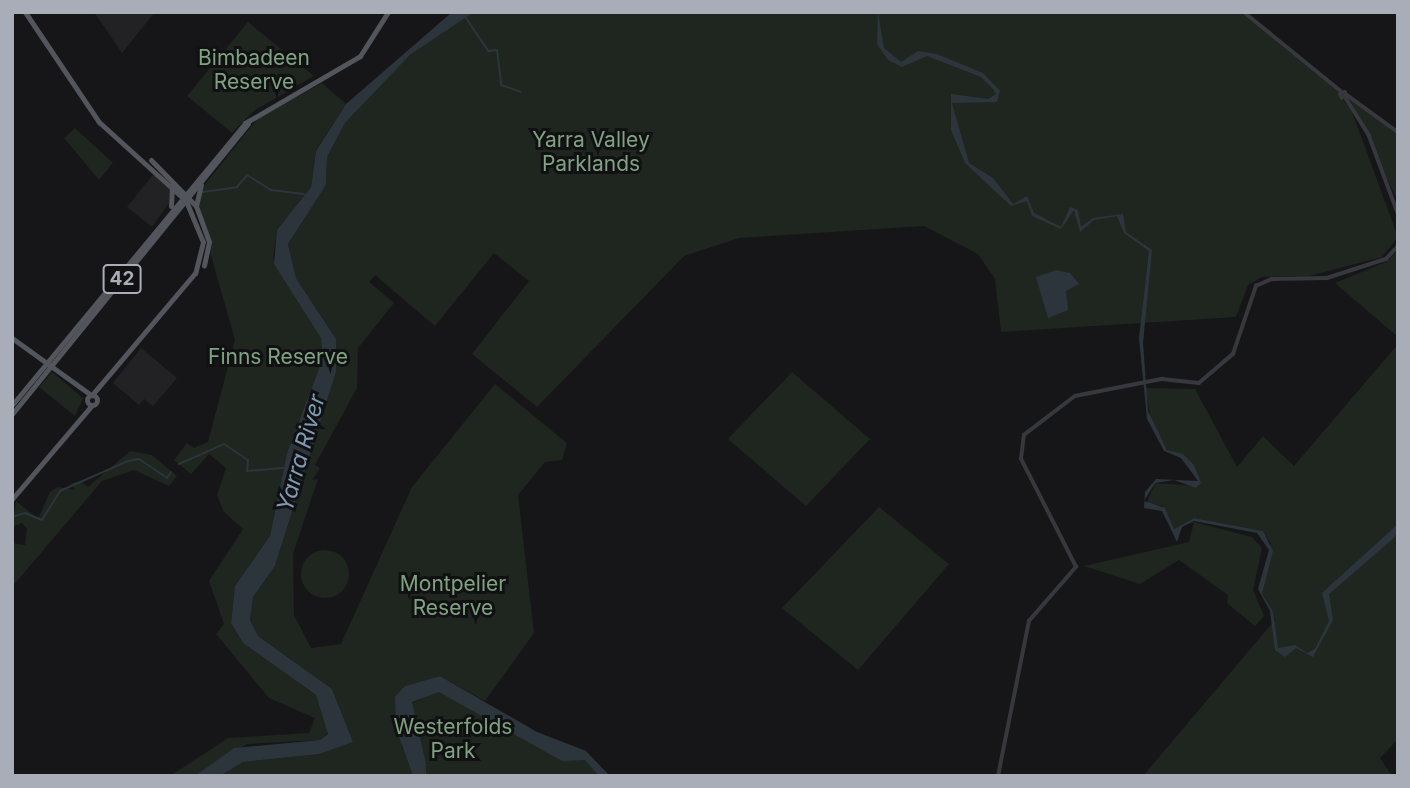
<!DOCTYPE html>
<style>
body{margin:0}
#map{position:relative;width:1410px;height:788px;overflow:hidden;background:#161618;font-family:Inter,sans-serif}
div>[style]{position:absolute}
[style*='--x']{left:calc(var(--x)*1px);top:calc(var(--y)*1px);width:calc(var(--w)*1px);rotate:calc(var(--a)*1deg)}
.built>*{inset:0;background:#222225}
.green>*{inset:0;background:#1e261f}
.round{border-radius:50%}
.water>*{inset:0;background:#2c353c}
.stream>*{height:2px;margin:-1px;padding:0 1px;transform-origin:1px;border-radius:1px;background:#2c353c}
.minor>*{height:3.5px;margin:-1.75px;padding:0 1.75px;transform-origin:1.75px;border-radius:1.75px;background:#37383d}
.major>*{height:5px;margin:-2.5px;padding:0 2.5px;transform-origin:2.5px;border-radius:2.5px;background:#53555c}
.major>.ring{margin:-2.5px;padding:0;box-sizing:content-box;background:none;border:5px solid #53555c;border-radius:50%}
span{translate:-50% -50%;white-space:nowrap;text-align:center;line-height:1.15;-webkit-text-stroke:6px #111113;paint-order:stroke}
.shield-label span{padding:2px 5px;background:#111113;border:2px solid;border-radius:5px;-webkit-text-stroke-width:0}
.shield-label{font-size:19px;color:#a8adb8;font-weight:700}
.park-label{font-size:21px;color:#7fa381}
.water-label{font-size:23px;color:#7f9bb3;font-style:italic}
.frame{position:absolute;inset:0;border:14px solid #a8adb8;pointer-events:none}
</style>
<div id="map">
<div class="built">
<div style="clip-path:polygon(94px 12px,155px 12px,122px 53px)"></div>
<div style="clip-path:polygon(155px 172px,170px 188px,169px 203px,152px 227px,127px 207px)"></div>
<div style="clip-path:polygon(141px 348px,177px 378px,153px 406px,144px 399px,139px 405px,113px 383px)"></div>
</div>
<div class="green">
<div style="clip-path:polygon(474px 12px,1243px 12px,1333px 85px,1352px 112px,1398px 237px,1382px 257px,1309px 276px,1262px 277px,1248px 285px,1236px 317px,1001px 332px,995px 279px,978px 254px,924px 226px,739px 238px,684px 256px,537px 407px,472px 354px,529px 281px,494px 253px,435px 326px,375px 275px,369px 282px,394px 303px,358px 348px,357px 388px,315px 465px,320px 468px,312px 480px,318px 479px,293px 554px,294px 615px,311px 648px,341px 644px,412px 487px,495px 384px,567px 443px,562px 460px,545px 462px,518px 495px,534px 633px,485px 701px,440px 676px,405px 686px,396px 728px,413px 776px,220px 776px,243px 762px,320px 754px,353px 742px,332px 689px,258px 636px,250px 620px,253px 597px,275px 566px,336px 372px,336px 339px,296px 278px,288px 244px,326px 185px,327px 157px,345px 123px,410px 55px)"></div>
<div style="clip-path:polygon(248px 22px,314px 76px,255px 110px,232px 133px,187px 96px)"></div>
<div style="clip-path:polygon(322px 83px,346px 104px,316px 150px,311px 187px,277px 230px,273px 259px,321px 338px,323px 358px,287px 453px,270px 536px,235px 586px,231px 623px,243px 643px,316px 695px,328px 733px,320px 740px,247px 744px,195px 776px,170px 776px,228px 738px,309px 733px,315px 718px,269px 698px,216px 634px,224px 624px,209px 581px,243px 529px,224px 512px,217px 495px,226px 468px,209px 454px,191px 474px,174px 460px,187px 443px,194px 448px,208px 442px,235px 340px,197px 206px,203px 187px,258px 118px)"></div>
<div style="clip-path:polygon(1354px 99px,1398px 135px,1398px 202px,1350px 100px)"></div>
<div style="clip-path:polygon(75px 128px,113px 163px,99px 180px,64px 138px)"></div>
<div style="clip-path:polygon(1398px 250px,1398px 337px,1335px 283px,1386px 262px)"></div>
<div style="clip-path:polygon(1398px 344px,1398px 739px,1380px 758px,1392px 776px,1143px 776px,1275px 620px,1262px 594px,1271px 544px,1263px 531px,1194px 518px,1174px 529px,1162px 506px,1146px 505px,1155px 483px,1199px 486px,1194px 465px,1168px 451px,1152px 424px,1145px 388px,1195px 389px,1237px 467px,1263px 436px,1294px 466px)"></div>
<div style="clip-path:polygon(52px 372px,83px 398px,75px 416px,39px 387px)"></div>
<div style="clip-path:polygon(792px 372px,870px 439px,806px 506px,728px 439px)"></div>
<div style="clip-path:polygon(130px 451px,152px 455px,177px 476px,169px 486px,134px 470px,102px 481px,12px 587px,12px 543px,25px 545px,27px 529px,22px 523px,12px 527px,16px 501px,38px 519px,50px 492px,58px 487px,76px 490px,70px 484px,80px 481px,88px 487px)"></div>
<div style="clip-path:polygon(879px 507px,949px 564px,858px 670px,782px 608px)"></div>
<div style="clip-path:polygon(1194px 522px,1252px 537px,1262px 548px,1253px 590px,1264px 616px,1255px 626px,1227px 603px,1228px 595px,1179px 560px,1140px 584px,1084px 566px,1189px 542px)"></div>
<div class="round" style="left:301px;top:550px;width:48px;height:48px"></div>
<div style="clip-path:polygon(442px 688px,584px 757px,601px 776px,424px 776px,411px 704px)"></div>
</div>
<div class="water">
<div style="clip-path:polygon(474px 12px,410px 55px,345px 123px,327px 157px,326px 185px,288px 244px,296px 278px,336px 339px,336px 372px,275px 566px,253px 597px,250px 620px,258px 636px,332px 689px,353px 742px,320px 754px,243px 762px,220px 776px,195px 776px,234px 748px,320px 740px,328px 734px,316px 695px,243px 643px,231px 623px,235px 586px,270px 536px,287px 453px,323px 358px,321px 338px,274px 264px,277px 230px,311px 187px,316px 151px,346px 104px,451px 13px)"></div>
<div style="clip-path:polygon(878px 12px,884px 48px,901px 62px,918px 51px,937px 54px,983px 73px,1000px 91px,997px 102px,952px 103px,969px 163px,993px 178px,1013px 204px,1027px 196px,1034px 213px,1061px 227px,1070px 207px,1078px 210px,1081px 227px,1093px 218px,1123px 214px,1126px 232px,1152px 250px,1143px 343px,1148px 411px,1167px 450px,1183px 454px,1194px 465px,1201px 483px,1196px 488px,1174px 480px,1155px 483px,1144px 501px,1165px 508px,1174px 529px,1194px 518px,1263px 531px,1273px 551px,1262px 594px,1273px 612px,1278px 648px,1295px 645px,1307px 653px,1315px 649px,1329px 621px,1322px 593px,1398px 524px,1395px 537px,1329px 594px,1333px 620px,1313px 657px,1296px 648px,1285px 657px,1275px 650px,1270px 611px,1258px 589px,1269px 550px,1257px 533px,1194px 521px,1182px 527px,1177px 542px,1162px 511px,1144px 508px,1145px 492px,1156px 479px,1198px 481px,1181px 458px,1164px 451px,1147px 419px,1139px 338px,1149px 251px,1124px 233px,1117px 216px,1094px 220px,1080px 232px,1074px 210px,1061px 229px,1032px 216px,1027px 201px,1011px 206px,965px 163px,951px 130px,951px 94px,988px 99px,996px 94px,993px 89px,981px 77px,927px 56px,902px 67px,888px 60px,877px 44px)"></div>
<div style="clip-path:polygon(1056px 270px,1070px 273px,1079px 284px,1066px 291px,1068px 310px,1048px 318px,1036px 277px)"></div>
<div style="clip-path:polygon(440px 676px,537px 732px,586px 751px,610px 776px,599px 776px,585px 760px,562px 761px,439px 692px,412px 702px,426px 764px,426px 776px,413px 776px,396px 728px,395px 697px,405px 686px)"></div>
</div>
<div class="stream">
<div style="--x:466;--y:18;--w:40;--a:56"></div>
<div style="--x:488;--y:51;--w:9;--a:-6"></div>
<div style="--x:497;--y:50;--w:35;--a:83"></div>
<div style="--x:501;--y:85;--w:21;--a:19"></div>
<div style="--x:203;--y:192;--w:34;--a:-8"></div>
<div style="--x:237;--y:187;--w:16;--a:-50"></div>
<div style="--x:247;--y:175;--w:28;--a:32"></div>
<div style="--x:271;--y:190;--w:33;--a:7"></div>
<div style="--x:179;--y:464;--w:49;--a:-24"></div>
<div style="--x:224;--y:444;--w:29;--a:34"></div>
<div style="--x:248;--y:460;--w:11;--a:95"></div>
<div style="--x:247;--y:471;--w:38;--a:-5"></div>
<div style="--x:12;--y:517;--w:14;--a:-17"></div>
<div style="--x:25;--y:513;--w:18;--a:22"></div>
<div style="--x:42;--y:520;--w:34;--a:-58"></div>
<div style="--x:60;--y:491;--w:74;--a:-23.8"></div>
<div style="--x:128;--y:461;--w:11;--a:-10"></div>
<div style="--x:139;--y:459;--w:34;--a:34"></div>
<div style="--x:167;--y:478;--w:7;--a:-56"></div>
</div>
<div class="minor">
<div style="--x:1244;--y:12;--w:127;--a:39.2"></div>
<div style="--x:1345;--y:92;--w:4;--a:63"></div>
<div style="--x:1347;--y:96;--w:5;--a:158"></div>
<div style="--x:1342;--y:98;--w:4;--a:-117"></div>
<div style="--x:1340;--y:94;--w:5;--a:-22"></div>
<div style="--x:1347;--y:95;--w:63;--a:36"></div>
<div style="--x:1346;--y:98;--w:44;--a:58.1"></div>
<div style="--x:1369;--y:135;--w:83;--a:69.6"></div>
<div style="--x:998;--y:776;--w:158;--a:-78.7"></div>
<div style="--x:1029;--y:621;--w:72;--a:-49"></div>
<div style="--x:1076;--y:567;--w:121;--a:-117"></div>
<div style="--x:1021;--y:459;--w:24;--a:-83"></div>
<div style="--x:1024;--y:435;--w:64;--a:-37.4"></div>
<div style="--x:1075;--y:396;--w:89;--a:-11.1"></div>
<div style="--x:1162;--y:379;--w:37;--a:6"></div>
<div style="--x:1199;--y:383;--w:45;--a:-40.5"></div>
<div style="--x:1233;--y:354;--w:72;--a:-71.3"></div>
<div style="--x:1256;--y:286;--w:17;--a:-24"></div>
<div style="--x:1272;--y:279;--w:55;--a:-1"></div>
<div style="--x:1327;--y:278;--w:62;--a:-17.9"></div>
<div style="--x:1386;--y:259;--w:18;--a:-47"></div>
</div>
<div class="major">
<div style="--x:25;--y:12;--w:133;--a:56.1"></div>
<div style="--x:99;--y:122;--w:118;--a:42.2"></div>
<div style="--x:186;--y:201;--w:44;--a:67.5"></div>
<div style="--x:203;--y:242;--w:32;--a:104"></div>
<div style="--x:195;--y:273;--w:160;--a:130.2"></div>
<div style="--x:151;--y:160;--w:64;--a:45.6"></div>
<div style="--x:196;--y:206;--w:38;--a:70"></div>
<div style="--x:209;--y:242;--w:24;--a:102"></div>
<div style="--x:171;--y:206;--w:20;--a:-87"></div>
<div style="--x:196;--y:206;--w:22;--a:-77"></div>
<div style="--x:12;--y:338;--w:97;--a:35.8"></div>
<div class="ring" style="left:87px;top:395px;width:5px;height:5px"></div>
<div style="--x:12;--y:405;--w:366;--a:-50.4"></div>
<div style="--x:245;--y:123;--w:133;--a:-30.2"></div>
<div style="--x:360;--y:56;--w:52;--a:-57.5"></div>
<div style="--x:12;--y:414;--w:374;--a:-50.9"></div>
<div style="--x:12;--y:499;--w:123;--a:-49.6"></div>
</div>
<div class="shield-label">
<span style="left:122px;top:279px">42</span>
</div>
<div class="park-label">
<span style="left:254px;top:70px">Bimbadeen<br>Reserve</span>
<span style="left:591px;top:152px">Yarra Valley<br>Parklands</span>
<span style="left:278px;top:357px">Finns Reserve</span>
<span style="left:453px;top:596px">Montpelier<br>Reserve</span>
<span style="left:453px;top:739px">Westerfolds<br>Park</span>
</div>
<div class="water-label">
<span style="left:301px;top:453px;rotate:-74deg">Yarra River</span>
</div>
<div class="frame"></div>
</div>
